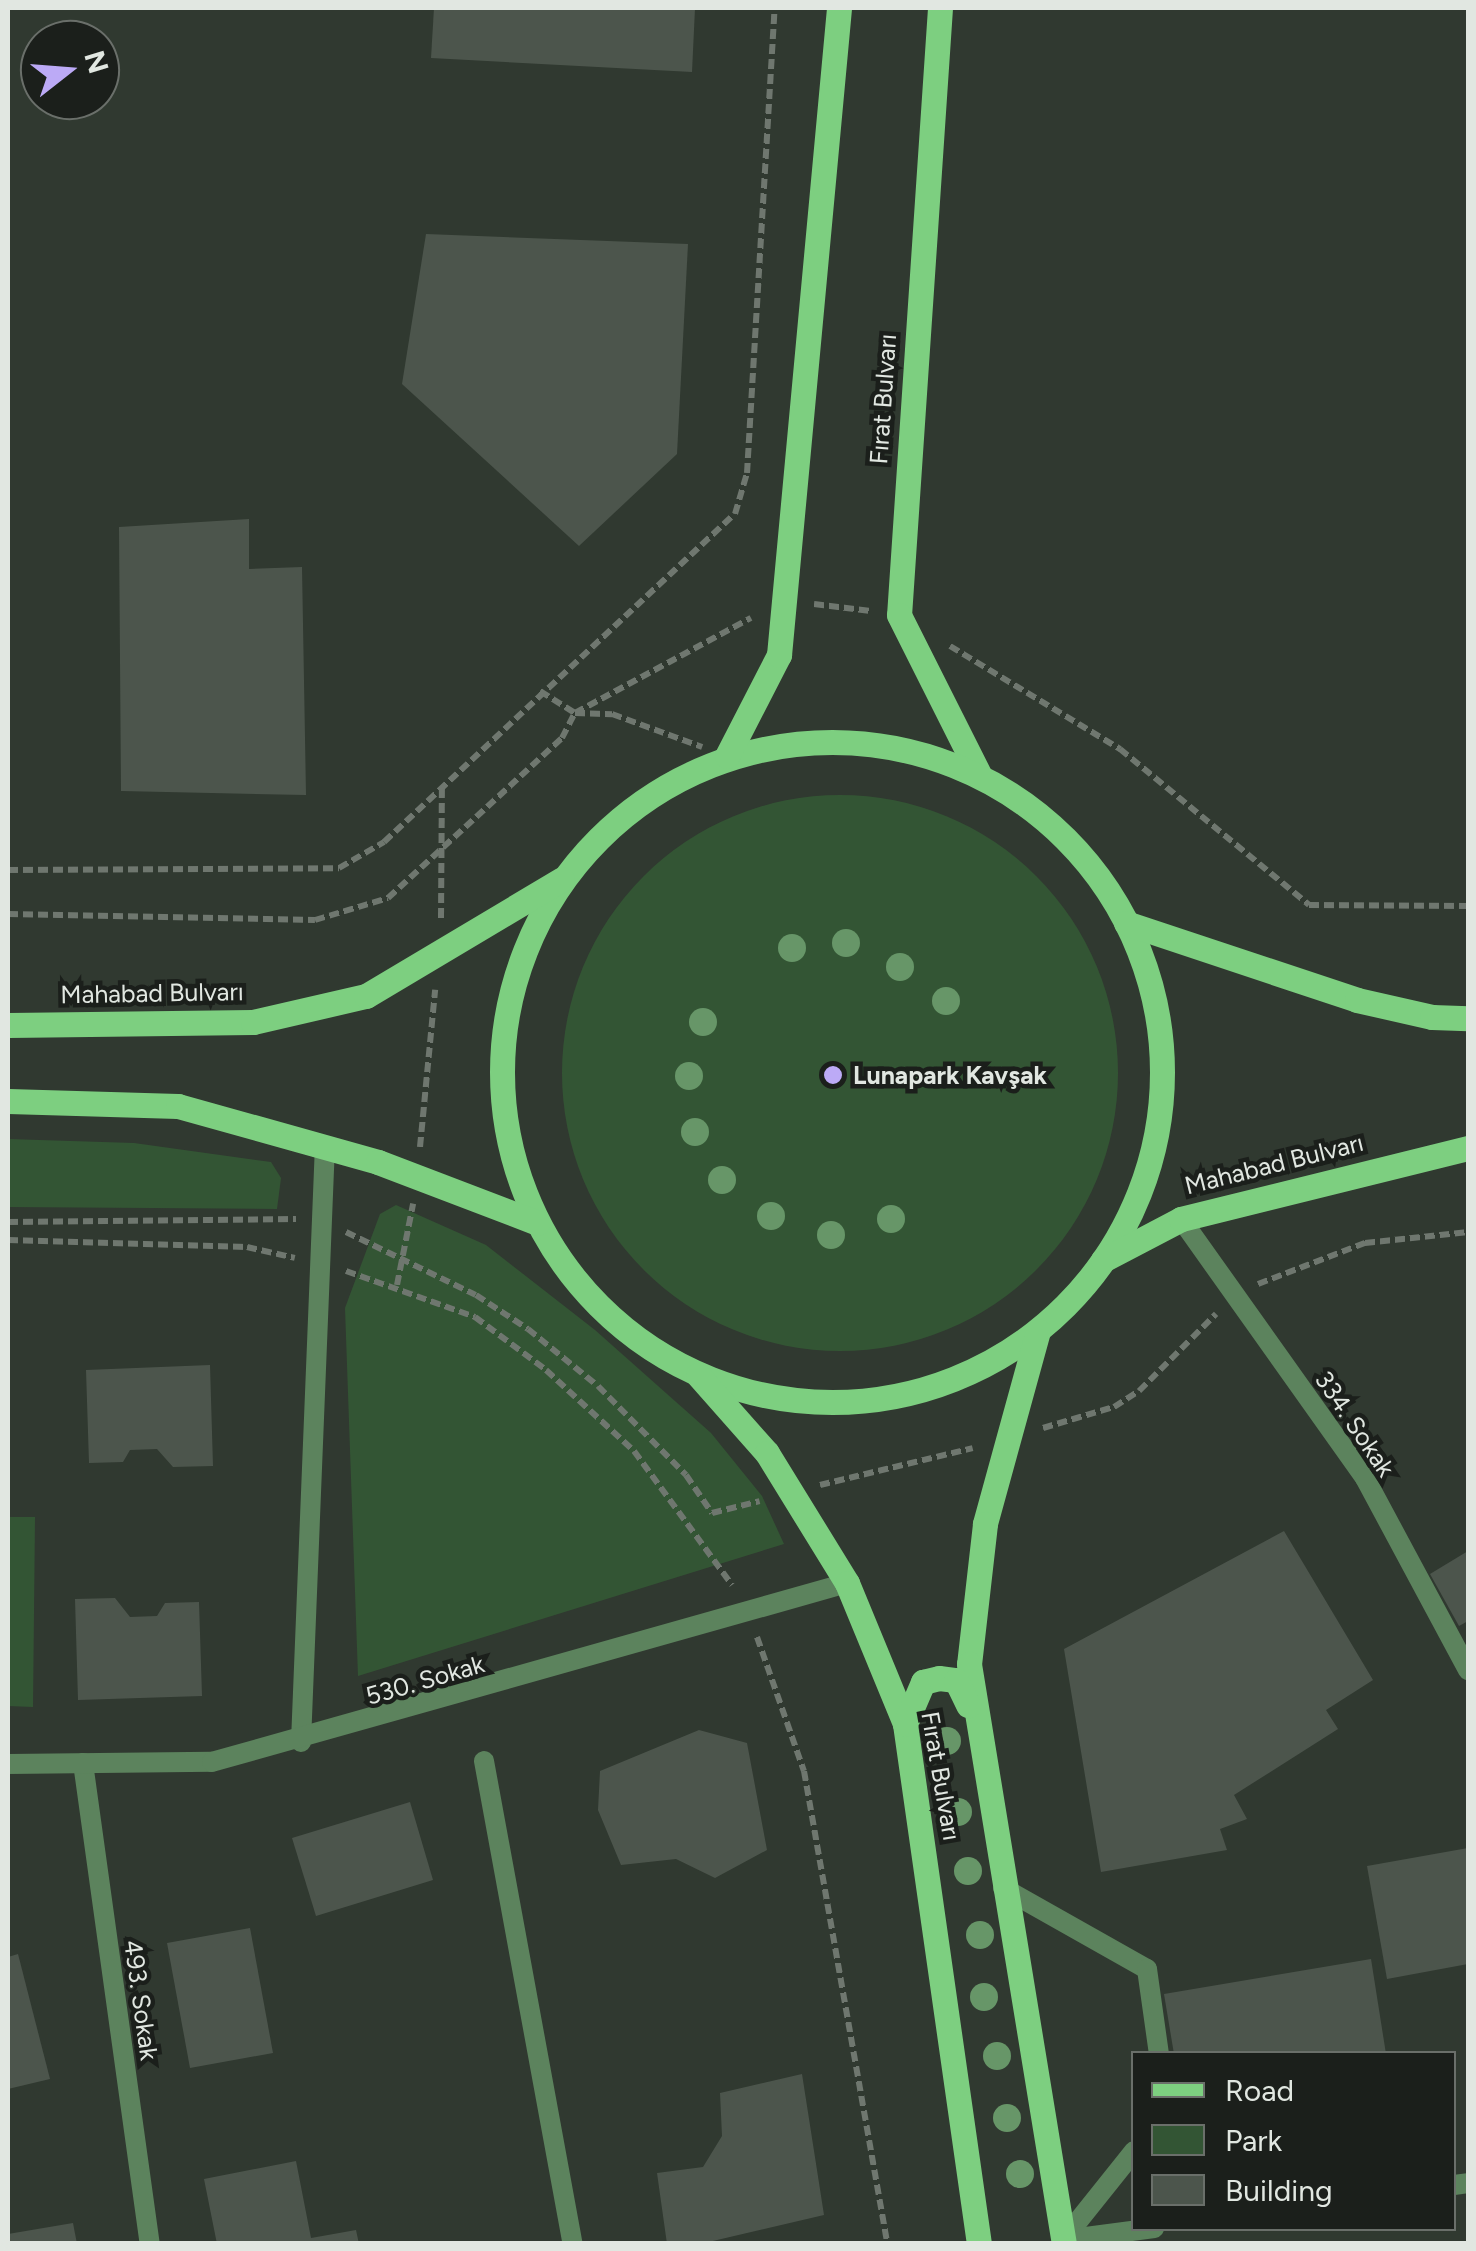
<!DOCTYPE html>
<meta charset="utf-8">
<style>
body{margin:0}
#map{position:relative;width:1476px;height:2251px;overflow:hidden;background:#303930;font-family:Figtree,sans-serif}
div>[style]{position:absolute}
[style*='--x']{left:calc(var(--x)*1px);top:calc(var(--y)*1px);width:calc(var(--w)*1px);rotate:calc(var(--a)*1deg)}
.green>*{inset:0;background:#335534}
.round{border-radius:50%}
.building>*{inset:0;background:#4c554c}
.path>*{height:6px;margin-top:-3px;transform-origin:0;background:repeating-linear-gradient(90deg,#6f776f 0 10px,transparent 0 15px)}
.service>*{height:20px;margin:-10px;padding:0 10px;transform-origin:10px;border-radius:10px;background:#5c835d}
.minor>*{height:20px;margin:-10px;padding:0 10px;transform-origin:10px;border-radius:10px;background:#5c835d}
.primary>*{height:25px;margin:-12.5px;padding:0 12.5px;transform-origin:12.5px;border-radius:12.5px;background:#7dcf80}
.primary>.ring{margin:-12.5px;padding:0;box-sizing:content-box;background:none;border:25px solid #7dcf80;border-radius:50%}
.trees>*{width:28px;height:28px;margin:-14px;border-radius:50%;background:#679668}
.dots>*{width:28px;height:28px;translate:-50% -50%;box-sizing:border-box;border:5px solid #1b1f1b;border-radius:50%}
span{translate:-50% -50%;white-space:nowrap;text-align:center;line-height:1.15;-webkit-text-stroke:9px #1b1f1b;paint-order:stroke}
.street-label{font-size:25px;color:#e1e7e1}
.poi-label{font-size:25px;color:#e1e7e1;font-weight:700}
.left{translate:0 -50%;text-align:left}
.frame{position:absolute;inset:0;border:10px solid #e1e7e1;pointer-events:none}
.legend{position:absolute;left:1131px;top:2051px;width:325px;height:180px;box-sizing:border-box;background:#1b1f1b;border:2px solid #6a6f6a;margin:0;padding:12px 18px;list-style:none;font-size:30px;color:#e1e7e1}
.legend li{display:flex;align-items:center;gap:20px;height:50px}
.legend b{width:50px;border:2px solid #6a6f6a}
.north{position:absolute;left:20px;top:20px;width:100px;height:100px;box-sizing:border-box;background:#1b1f1b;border:2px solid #6a6f6a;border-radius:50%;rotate:73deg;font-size:28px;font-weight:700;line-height:40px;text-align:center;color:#e1e7e1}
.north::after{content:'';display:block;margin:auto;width:35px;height:45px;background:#bcaaf6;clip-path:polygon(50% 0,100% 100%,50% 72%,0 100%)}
</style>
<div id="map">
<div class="green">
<div class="round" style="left:562px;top:795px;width:556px;height:556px"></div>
<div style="clip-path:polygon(8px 1139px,134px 1143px,271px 1162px,281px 1178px,277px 1209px,8px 1207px)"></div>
<div style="clip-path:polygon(396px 1205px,486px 1245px,595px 1330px,711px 1433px,762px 1496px,784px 1544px,358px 1676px,345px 1308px,380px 1214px)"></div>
<div style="clip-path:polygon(8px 1517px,35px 1517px,33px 1707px,8px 1706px)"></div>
</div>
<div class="building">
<div style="clip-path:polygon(434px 8px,695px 8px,692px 72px,431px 58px)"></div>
<div style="clip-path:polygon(426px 234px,688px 244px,677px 454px,579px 546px,402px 384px)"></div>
<div style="clip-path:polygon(249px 519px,249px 569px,302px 567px,306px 795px,121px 791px,119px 527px)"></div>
<div style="clip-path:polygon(210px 1365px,213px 1466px,173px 1467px,157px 1449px,130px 1450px,123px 1462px,89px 1463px,86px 1370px)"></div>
<div style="clip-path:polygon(1284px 1531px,1373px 1680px,1326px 1710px,1338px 1729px,1234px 1795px,1247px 1819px,1220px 1829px,1227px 1850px,1101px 1872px,1064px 1649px)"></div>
<div style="clip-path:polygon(1468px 1551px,1468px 1621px,1459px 1626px,1430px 1574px)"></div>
<div style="clip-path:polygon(115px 1598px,130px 1617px,157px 1616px,165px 1603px,199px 1602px,202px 1696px,78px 1700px,75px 1599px)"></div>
<div style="clip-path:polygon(699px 1730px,747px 1743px,767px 1850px,715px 1878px,676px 1859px,621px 1865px,598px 1810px,600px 1771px)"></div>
<div style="clip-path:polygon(410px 1802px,433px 1880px,316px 1916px,292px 1838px)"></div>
<div style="clip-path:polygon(1468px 1848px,1468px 1964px,1387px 1979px,1367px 1866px)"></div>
<div style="clip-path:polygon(250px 1928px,273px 2053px,190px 2068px,167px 1943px)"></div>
<div style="clip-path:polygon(18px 1954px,50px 2079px,8px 2089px,8px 1957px)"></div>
<div style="clip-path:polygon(1371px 1959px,1386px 2054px,1174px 2054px,1164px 1994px)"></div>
<div style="clip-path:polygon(802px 2074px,824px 2215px,700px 2244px,667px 2244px,657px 2173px,703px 2167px,722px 2136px,720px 2093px)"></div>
<div style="clip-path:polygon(296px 2161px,311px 2238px,356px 2230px,359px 2244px,217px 2244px,204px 2179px)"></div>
<div style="clip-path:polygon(73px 2223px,77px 2244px,8px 2244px,8px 2234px)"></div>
</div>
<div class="path">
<div style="--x:814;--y:604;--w:57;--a:7"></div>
<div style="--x:950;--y:646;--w:199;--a:31.2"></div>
<div style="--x:1120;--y:749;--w:245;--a:39.5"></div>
<div style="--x:1309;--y:905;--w:159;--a:0.4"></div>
<div style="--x:540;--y:691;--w:41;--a:32.2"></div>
<div style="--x:575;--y:713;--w:37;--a:2"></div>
<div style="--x:612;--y:714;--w:96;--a:20.1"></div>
<div style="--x:8;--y:870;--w:331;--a:-0.3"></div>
<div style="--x:339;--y:868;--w:52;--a:-30"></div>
<div style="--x:384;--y:842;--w:480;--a:-43.1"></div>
<div style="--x:735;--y:514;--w:43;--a:-73.7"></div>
<div style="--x:747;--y:473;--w:466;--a:-86.6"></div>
<div style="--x:8;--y:914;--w:307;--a:1.1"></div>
<div style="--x:315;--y:920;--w:76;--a:-16.8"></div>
<div style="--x:388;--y:898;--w:236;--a:-42.6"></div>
<div style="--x:562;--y:738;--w:28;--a:-63"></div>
<div style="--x:575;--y:713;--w:200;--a:-28.4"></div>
<div style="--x:441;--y:918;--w:133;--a:-89.6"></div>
<div style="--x:420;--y:1147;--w:158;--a:-84.5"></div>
<div style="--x:8;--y:1222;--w:288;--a:-0.6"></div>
<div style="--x:346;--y:1232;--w:144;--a:25.9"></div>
<div style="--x:476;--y:1295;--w:62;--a:33.2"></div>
<div style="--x:528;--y:1329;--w:90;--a:39.2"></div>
<div style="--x:598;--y:1386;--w:125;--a:45.3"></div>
<div style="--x:686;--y:1475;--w:46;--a:55.6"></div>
<div style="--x:712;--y:1513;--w:49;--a:-14"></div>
<div style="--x:8;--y:1240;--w:239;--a:1.7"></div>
<div style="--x:247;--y:1247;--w:49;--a:12.9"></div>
<div style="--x:346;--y:1271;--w:137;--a:19.6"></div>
<div style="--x:475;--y:1317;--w:89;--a:36.7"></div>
<div style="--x:546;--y:1370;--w:120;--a:42.6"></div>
<div style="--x:634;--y:1451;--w:166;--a:53.8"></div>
<div style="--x:1258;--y:1284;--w:115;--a:-21"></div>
<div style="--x:1365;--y:1243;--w:104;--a:-6.1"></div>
<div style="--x:397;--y:1285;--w:83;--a:-78.8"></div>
<div style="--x:1043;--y:1428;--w:74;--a:-16.5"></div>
<div style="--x:1114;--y:1407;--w:30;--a:-33"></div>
<div style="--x:1139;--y:1391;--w:109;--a:-45"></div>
<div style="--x:820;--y:1485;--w:157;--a:-13.6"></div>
<div style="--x:757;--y:1637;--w:142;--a:70.7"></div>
<div style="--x:804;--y:1771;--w:480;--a:80"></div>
</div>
<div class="service">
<div style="--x:484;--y:1761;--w:491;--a:79.6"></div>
<div style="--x:1003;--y:1888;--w:165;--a:29.4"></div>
<div style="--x:1147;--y:1969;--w:86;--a:82"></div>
<div style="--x:1063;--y:2240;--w:114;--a:-51.4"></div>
</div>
<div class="minor">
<div style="--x:1181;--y:1219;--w:318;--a:54.6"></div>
<div style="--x:1365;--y:1478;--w:218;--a:61.8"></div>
<div style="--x:301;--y:1742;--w:597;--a:-87.7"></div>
<div style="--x:83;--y:1763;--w:486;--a:82.1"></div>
<div style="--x:8;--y:1764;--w:204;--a:-0.6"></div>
<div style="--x:212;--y:1762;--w:660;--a:-15.74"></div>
<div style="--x:1454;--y:2185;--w:14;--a:-8"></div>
<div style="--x:1063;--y:2240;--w:92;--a:-7.5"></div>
</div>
<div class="primary">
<div style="--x:940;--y:8;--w:608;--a:93.86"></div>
<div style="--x:899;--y:615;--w:180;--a:63.3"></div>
<div class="ring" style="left:502px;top:742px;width:635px;height:635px"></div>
<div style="--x:727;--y:756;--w:114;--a:-62.8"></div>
<div style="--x:779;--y:655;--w:650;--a:-84.7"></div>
<div style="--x:1126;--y:923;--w:243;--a:18.4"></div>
<div style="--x:1357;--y:1000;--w:77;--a:12.8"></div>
<div style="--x:1432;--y:1017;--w:36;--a:2"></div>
<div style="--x:8;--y:1025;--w:245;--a:-0.7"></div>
<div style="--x:253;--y:1022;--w:116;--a:-13"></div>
<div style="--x:366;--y:996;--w:228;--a:-30.8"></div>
<div style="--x:8;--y:1101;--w:170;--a:1.7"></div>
<div style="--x:178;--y:1106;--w:208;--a:15.6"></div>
<div style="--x:378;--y:1162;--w:171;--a:20.9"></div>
<div style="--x:1103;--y:1260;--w:88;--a:-27.7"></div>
<div style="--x:1181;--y:1219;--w:296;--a:-13.9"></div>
<div style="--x:1038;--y:1331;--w:200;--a:105.4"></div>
<div style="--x:985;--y:1524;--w:141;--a:96.5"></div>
<div style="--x:969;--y:1664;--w:588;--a:80.7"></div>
<div style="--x:698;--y:1375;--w:104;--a:48.5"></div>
<div style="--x:767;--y:1453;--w:153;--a:58.4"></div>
<div style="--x:847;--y:1583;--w:152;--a:67.6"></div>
<div style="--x:905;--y:1724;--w:525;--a:81.9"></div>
<div style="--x:905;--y:1724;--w:46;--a:-66.8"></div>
<div style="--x:923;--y:1682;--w:16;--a:-14"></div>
<div style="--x:939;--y:1678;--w:17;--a:7"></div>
<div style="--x:956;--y:1680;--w:28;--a:64"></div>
</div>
<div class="trees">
<div style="left:846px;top:943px"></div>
<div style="left:792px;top:948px"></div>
<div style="left:900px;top:967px"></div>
<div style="left:946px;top:1001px"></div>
<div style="left:703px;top:1022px"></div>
<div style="left:689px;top:1076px"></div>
<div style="left:695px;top:1132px"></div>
<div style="left:722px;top:1180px"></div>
<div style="left:771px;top:1216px"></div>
<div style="left:891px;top:1219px"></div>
<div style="left:831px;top:1235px"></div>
<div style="left:947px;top:1741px"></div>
<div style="left:958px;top:1812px"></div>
<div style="left:968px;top:1871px"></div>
<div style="left:980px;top:1935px"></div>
<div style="left:984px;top:1997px"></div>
<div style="left:997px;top:2056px"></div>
<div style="left:1007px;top:2118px"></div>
<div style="left:1020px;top:2174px"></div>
</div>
<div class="dots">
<div style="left:833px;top:1075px;background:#bcaaf6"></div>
</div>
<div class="street-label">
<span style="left:883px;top:399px;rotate:-86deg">Fırat Bulvarı</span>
<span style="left:152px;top:993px;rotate:-1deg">Mahabad Bulvarı</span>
<span style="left:1274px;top:1164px;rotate:-14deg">Mahabad Bulvarı</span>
<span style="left:1355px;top:1424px;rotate:56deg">334. Sokak</span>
<span style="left:425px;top:1680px;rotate:-16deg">530. Sokak</span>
<span style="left:941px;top:1776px;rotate:80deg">Fırat Bulvarı</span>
<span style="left:141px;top:2000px;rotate:82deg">493. Sokak</span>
</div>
<div class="poi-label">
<span class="left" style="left:853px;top:1075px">Lunapark Kavşak</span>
</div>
<div class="frame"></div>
<ul class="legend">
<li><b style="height:12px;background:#7dcf80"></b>Road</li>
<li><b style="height:28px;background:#335534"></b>Park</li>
<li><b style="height:28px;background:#4c554c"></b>Building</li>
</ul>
<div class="north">N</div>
</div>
